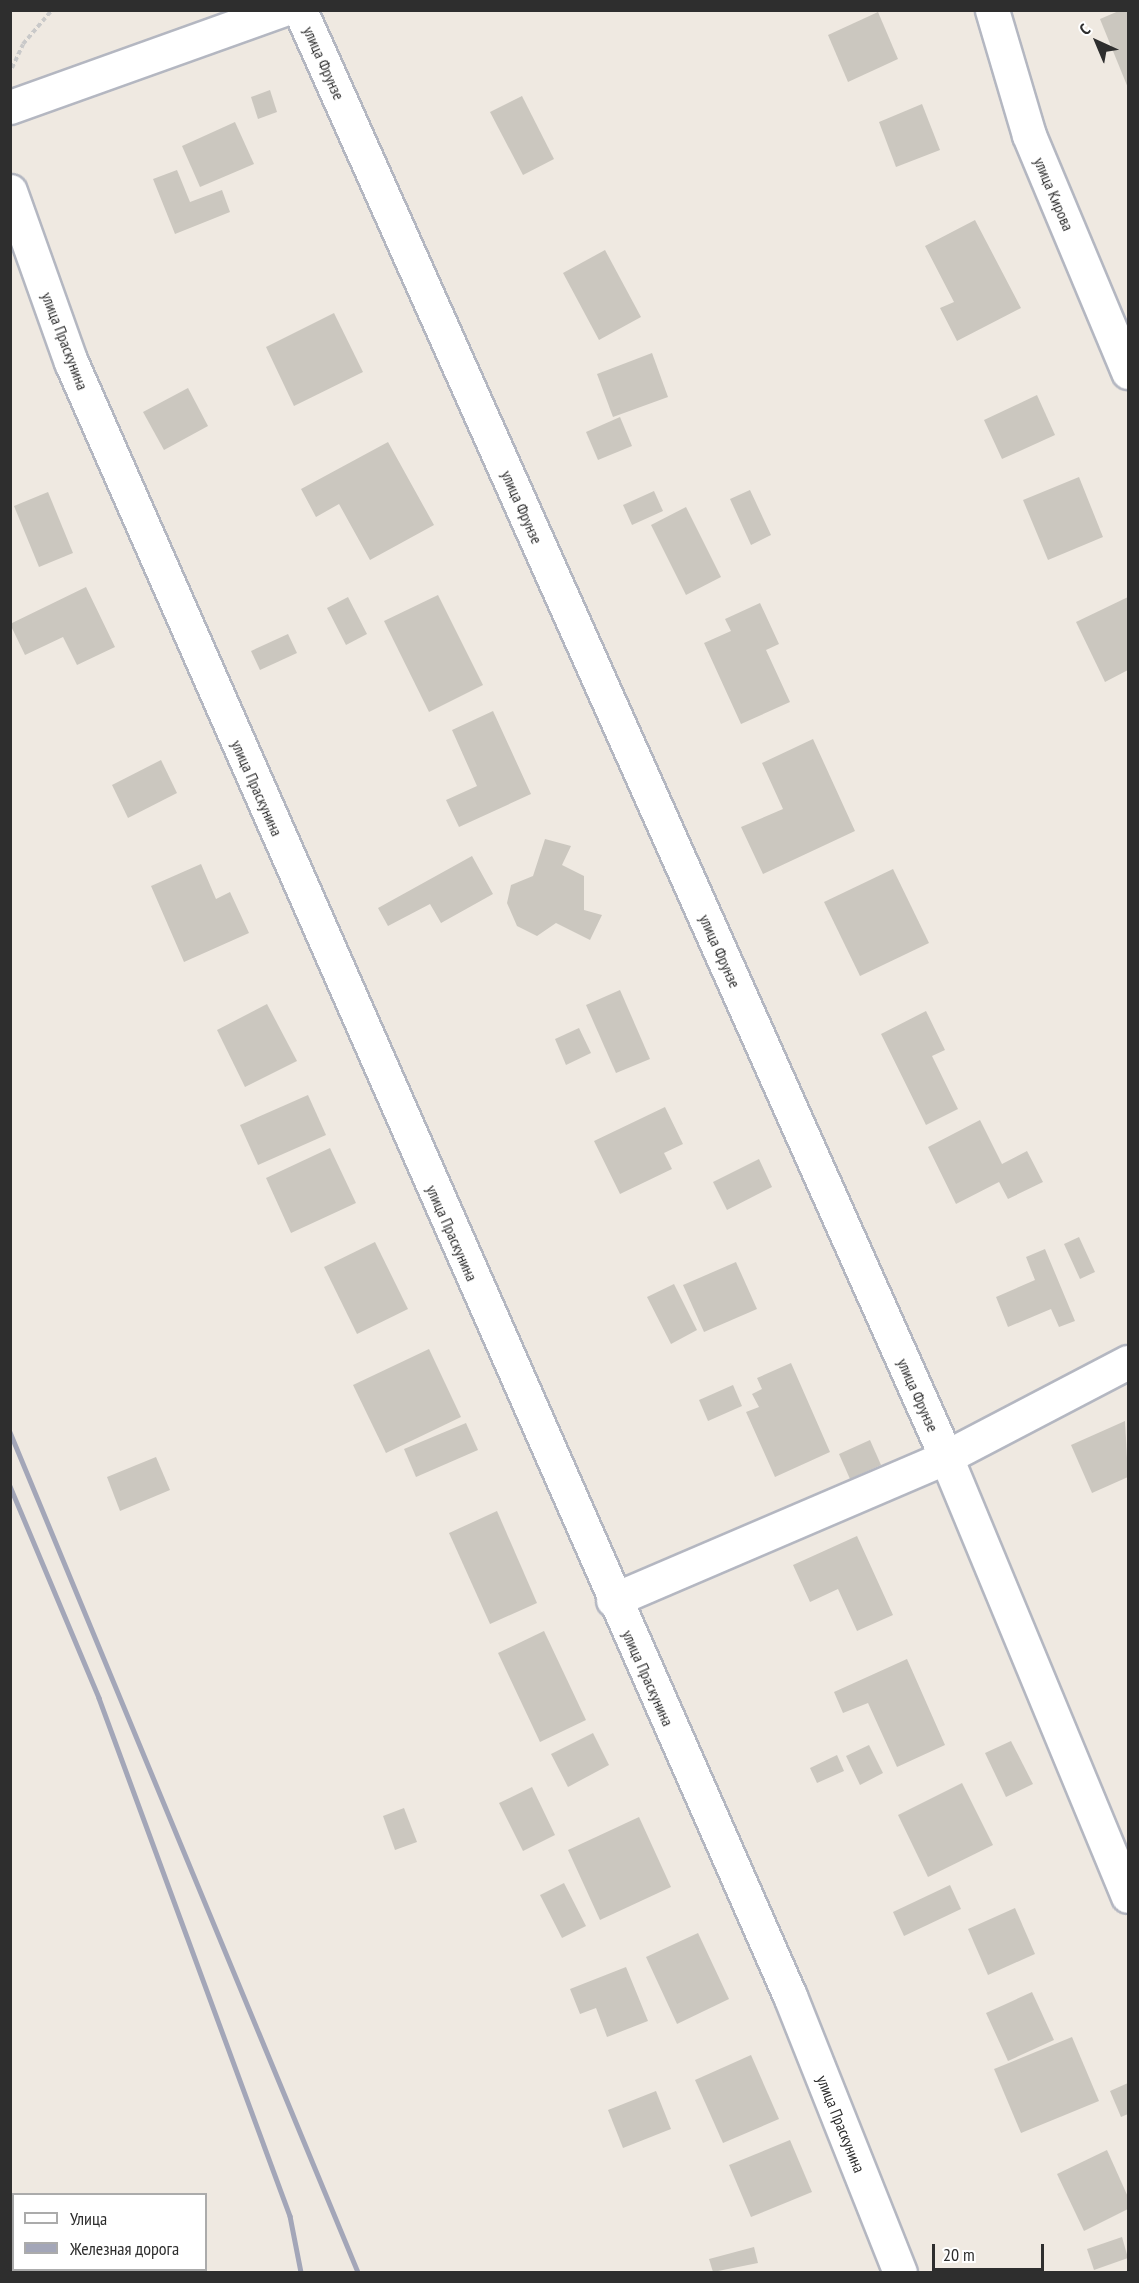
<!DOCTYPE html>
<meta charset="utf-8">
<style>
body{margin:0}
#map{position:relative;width:1139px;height:2283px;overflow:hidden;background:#efe9e1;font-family:"PT Sans Narrow",sans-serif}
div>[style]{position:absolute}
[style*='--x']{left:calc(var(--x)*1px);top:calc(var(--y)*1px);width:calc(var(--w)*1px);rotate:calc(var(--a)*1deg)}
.building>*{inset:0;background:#cbc7bf}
.path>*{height:4px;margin-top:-2px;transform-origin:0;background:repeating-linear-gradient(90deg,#c9c9c9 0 4.5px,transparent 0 7.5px)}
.roads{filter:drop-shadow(2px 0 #b4b7c1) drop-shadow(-2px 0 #b4b7c1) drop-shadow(0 2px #b4b7c1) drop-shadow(0 -2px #b4b7c1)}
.street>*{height:33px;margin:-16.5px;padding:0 16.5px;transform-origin:16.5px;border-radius:16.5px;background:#fff}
.rail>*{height:4.5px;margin:-2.25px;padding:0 2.25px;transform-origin:2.25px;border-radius:2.25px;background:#a3a6b8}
span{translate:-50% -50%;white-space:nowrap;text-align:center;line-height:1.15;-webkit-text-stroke:4.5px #fff;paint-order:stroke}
.street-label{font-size:16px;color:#2e2e2e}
.frame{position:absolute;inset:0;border:12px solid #2e2e2e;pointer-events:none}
.legend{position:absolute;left:12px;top:2193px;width:195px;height:78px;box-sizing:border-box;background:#fff;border:2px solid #ababab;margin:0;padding:8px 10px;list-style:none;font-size:18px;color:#2e2e2e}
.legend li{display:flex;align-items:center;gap:12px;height:30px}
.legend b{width:30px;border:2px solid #ababab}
.north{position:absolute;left:1067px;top:12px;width:60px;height:60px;-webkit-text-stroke:4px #fff;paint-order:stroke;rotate:316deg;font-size:16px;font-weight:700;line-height:24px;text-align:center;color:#2e2e2e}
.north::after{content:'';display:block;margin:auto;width:21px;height:27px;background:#2e2e2e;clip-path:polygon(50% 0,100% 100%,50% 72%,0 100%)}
.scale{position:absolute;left:932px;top:2244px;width:112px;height:27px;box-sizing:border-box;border:3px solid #2e2e2e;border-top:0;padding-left:8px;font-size:18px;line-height:21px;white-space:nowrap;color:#2e2e2e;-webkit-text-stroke:4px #fff;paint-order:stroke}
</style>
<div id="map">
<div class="building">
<div style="clip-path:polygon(1121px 10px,1128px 10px,1128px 88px,1100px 19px)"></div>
<div style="clip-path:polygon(878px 12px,898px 59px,848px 82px,828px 35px)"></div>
<div style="clip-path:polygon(270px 90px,277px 112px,258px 119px,251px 97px)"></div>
<div style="clip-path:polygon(522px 96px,554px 159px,523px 175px,490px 112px)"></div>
<div style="clip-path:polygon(922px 104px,940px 150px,896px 167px,879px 122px)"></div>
<div style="clip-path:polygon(235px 122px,254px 164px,200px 187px,182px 146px)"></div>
<div style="clip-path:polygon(177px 170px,190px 202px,222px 190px,230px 212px,175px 234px,153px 179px)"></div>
<div style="clip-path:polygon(975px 220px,1021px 308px,957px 341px,940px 308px,954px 302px,925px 246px)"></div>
<div style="clip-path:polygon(605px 250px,641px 317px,599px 340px,563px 273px)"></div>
<div style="clip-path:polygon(334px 313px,363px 372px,294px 406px,266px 347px)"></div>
<div style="clip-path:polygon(652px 353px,668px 397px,613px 417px,597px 374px)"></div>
<div style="clip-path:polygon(188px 388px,208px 426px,164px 450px,143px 412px)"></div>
<div style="clip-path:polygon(1037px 395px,1055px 435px,1002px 459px,984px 420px)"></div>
<div style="clip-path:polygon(620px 417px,632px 446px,598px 460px,586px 432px)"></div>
<div style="clip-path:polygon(388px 442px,434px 525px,370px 560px,339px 504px,316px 517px,301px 489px)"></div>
<div style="clip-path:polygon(1079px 477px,1103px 537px,1048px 560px,1023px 500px)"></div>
<div style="clip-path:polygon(750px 490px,771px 535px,751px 545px,730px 499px)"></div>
<div style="clip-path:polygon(654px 491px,663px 511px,632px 525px,623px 505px)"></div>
<div style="clip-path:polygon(48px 492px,73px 553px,39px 567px,14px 506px)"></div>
<div style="clip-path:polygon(686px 507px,721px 577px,686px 595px,651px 525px)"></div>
<div style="clip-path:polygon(86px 587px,115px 647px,77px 665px,63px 637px,25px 655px,10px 624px)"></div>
<div style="clip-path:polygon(438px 595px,483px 685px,429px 712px,384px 621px)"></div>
<div style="clip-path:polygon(348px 597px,367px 634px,346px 645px,327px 608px)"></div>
<div style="clip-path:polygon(1128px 597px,1128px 670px,1105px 682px,1076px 622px)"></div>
<div style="clip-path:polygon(760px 603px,779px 644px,766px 650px,790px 702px,741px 724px,704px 643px,731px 631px,725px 619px)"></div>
<div style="clip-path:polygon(288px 634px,297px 653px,260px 670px,251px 651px)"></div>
<div style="clip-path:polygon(493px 711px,531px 794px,459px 827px,446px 800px,477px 786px,452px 730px)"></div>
<div style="clip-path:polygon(813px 739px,855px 831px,763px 874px,741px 827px,783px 809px,762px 763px)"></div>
<div style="clip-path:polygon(161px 760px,177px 793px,128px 818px,112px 785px)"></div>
<div style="clip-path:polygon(545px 839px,571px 846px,562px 865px,584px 876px,584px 910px,602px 915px,590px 940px,556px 923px,537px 936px,517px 926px,507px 903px,511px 885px,533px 876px)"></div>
<div style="clip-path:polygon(472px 856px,493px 894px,441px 923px,430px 904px,388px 926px,378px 908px)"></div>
<div style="clip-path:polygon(201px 864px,216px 899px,230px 892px,249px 933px,184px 962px,151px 886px)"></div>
<div style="clip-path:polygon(893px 869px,929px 943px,860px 976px,824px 902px)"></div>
<div style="clip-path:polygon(620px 990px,650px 1059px,616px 1073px,586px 1005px)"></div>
<div style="clip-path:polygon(267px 1004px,297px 1061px,245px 1087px,217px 1030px)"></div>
<div style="clip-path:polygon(926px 1011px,945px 1050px,932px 1056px,958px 1109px,926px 1125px,881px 1034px)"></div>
<div style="clip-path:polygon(579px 1028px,591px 1053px,566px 1065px,555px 1039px)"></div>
<div style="clip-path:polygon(308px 1095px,326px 1135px,258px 1165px,240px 1125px)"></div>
<div style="clip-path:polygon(665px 1107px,683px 1144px,664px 1153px,672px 1169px,620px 1194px,594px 1141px)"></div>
<div style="clip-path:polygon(980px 1120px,1002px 1164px,1027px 1151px,1043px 1182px,1008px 1199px,999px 1182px,956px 1204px,928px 1147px)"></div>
<div style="clip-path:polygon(330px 1148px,356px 1203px,291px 1233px,266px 1178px)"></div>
<div style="clip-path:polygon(759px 1159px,772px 1187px,727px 1210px,713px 1182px)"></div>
<div style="clip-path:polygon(1079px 1237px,1095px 1272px,1080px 1279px,1064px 1244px)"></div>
<div style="clip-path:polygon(375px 1242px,408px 1309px,357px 1334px,324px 1267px)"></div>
<div style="clip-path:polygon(1045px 1249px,1075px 1321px,1059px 1327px,1051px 1309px,1008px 1327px,996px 1297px,1035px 1280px,1026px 1257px)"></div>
<div style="clip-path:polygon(736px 1262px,757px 1309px,704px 1332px,683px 1285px)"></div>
<div style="clip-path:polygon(674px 1284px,697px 1330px,671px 1344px,647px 1297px)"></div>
<div style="clip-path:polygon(429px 1349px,461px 1417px,386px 1453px,353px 1385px)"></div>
<div style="clip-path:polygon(791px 1363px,830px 1452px,775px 1477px,746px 1412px,759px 1407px,752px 1394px,762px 1389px,757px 1378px)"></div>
<div style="clip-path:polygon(733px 1385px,742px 1406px,708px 1421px,699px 1400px)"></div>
<div style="clip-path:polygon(1125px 1421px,1128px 1477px,1092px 1493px,1071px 1445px)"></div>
<div style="clip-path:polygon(466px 1423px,478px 1450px,416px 1477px,404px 1449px)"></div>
<div style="clip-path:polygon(870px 1440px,881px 1465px,850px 1479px,839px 1454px)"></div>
<div style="clip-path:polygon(156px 1457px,170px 1490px,120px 1511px,107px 1477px)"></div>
<div style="clip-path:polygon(497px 1511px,537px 1603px,490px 1624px,449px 1533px)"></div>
<div style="clip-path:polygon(857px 1536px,893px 1615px,857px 1631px,838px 1589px,810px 1602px,793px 1565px)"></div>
<div style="clip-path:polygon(544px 1631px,586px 1720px,540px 1742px,498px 1653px)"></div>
<div style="clip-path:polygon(907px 1659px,945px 1745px,897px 1767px,868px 1703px,843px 1713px,834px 1692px)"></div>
<div style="clip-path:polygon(593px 1733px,609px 1765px,568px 1787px,551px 1754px)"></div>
<div style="clip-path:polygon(1011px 1741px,1033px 1784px,1006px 1797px,985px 1753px)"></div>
<div style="clip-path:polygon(869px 1745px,883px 1773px,860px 1785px,846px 1756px)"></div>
<div style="clip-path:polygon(837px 1755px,844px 1771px,817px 1783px,810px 1768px)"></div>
<div style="clip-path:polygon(962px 1783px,993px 1845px,928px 1877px,898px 1815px)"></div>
<div style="clip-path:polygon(532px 1787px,555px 1835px,523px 1851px,499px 1803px)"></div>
<div style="clip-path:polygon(404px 1808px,417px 1842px,395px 1850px,383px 1816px)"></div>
<div style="clip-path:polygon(639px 1817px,671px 1887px,600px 1920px,568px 1850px)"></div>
<div style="clip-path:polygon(564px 1883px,586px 1926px,562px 1938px,540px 1895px)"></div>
<div style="clip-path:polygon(950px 1885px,961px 1909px,904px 1936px,893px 1912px)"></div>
<div style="clip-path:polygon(1015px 1908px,1035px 1954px,988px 1975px,968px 1929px)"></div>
<div style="clip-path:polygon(698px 1933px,729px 1999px,677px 2024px,646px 1957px)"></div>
<div style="clip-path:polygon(626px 1967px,648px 2021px,607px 2037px,596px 2008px,580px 2014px,570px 1989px)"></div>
<div style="clip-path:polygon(1032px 1992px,1054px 2040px,1008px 2061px,986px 2013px)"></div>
<div style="clip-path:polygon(1072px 2037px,1099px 2101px,1021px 2133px,994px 2069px)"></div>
<div style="clip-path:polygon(751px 2055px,779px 2119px,723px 2143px,695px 2080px)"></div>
<div style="clip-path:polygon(1128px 2083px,1128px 2114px,1121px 2117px,1110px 2091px)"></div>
<div style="clip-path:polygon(656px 2091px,671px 2129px,623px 2148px,608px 2110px)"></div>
<div style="clip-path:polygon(790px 2140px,812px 2192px,751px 2217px,729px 2165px)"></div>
<div style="clip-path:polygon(1107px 2150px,1128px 2197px,1128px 2209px,1084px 2231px,1057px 2174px)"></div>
<div style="clip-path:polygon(1122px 2237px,1128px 2258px,1094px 2270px,1087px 2249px)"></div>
<div style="clip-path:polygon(754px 2247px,758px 2263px,713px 2272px,709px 2259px)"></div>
</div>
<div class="path">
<div style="--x:12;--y:68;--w:26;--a:-65"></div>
<div style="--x:23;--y:44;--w:45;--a:-49.5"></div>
</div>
<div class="roads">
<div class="street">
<div style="--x:300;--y:10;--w:1585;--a:65.94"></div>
<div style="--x:946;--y:1457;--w:475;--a:67.5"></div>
<div style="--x:992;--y:10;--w:130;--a:73.5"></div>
<div style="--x:1029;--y:135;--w:257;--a:67.3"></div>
<div style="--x:10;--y:107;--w:288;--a:-19.7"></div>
<div style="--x:10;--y:191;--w:182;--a:70.4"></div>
<div style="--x:71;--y:362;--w:1785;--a:66.25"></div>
<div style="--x:790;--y:1996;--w:297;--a:68.3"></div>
<div style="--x:613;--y:1600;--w:362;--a:-23.2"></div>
<div style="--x:946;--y:1457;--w:205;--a:-27.6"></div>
</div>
</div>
<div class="rail">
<div style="--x:10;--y:1432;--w:909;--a:67.5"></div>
<div style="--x:10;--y:1486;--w:230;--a:67.2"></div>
<div style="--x:99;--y:1698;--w:552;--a:69.76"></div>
<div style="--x:290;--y:2216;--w:57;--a:78.9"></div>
</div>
<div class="street-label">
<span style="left:324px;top:63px;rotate:66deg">улица Фрунзе</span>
<span style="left:1054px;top:194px;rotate:67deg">улица Кирова</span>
<span style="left:65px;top:341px;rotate:69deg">улица Праскунина</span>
<span style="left:522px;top:507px;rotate:66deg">улица Фрунзе</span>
<span style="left:257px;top:788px;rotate:66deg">улица Праскунина</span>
<span style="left:720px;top:951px;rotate:66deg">улица Фрунзе</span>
<span style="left:452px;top:1233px;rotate:66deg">улица Праскунина</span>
<span style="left:918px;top:1395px;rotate:66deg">улица Фрунзе</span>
<span style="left:648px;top:1678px;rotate:66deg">улица Праскунина</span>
<span style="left:841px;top:2124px;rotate:68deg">улица Праскунина</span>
</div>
<div class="frame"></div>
<ul class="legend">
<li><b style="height:8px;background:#fff"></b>Улица</li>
<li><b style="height:8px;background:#a3a6b8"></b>Железная дорога</li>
</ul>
<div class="north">С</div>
<div class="scale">20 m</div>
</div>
